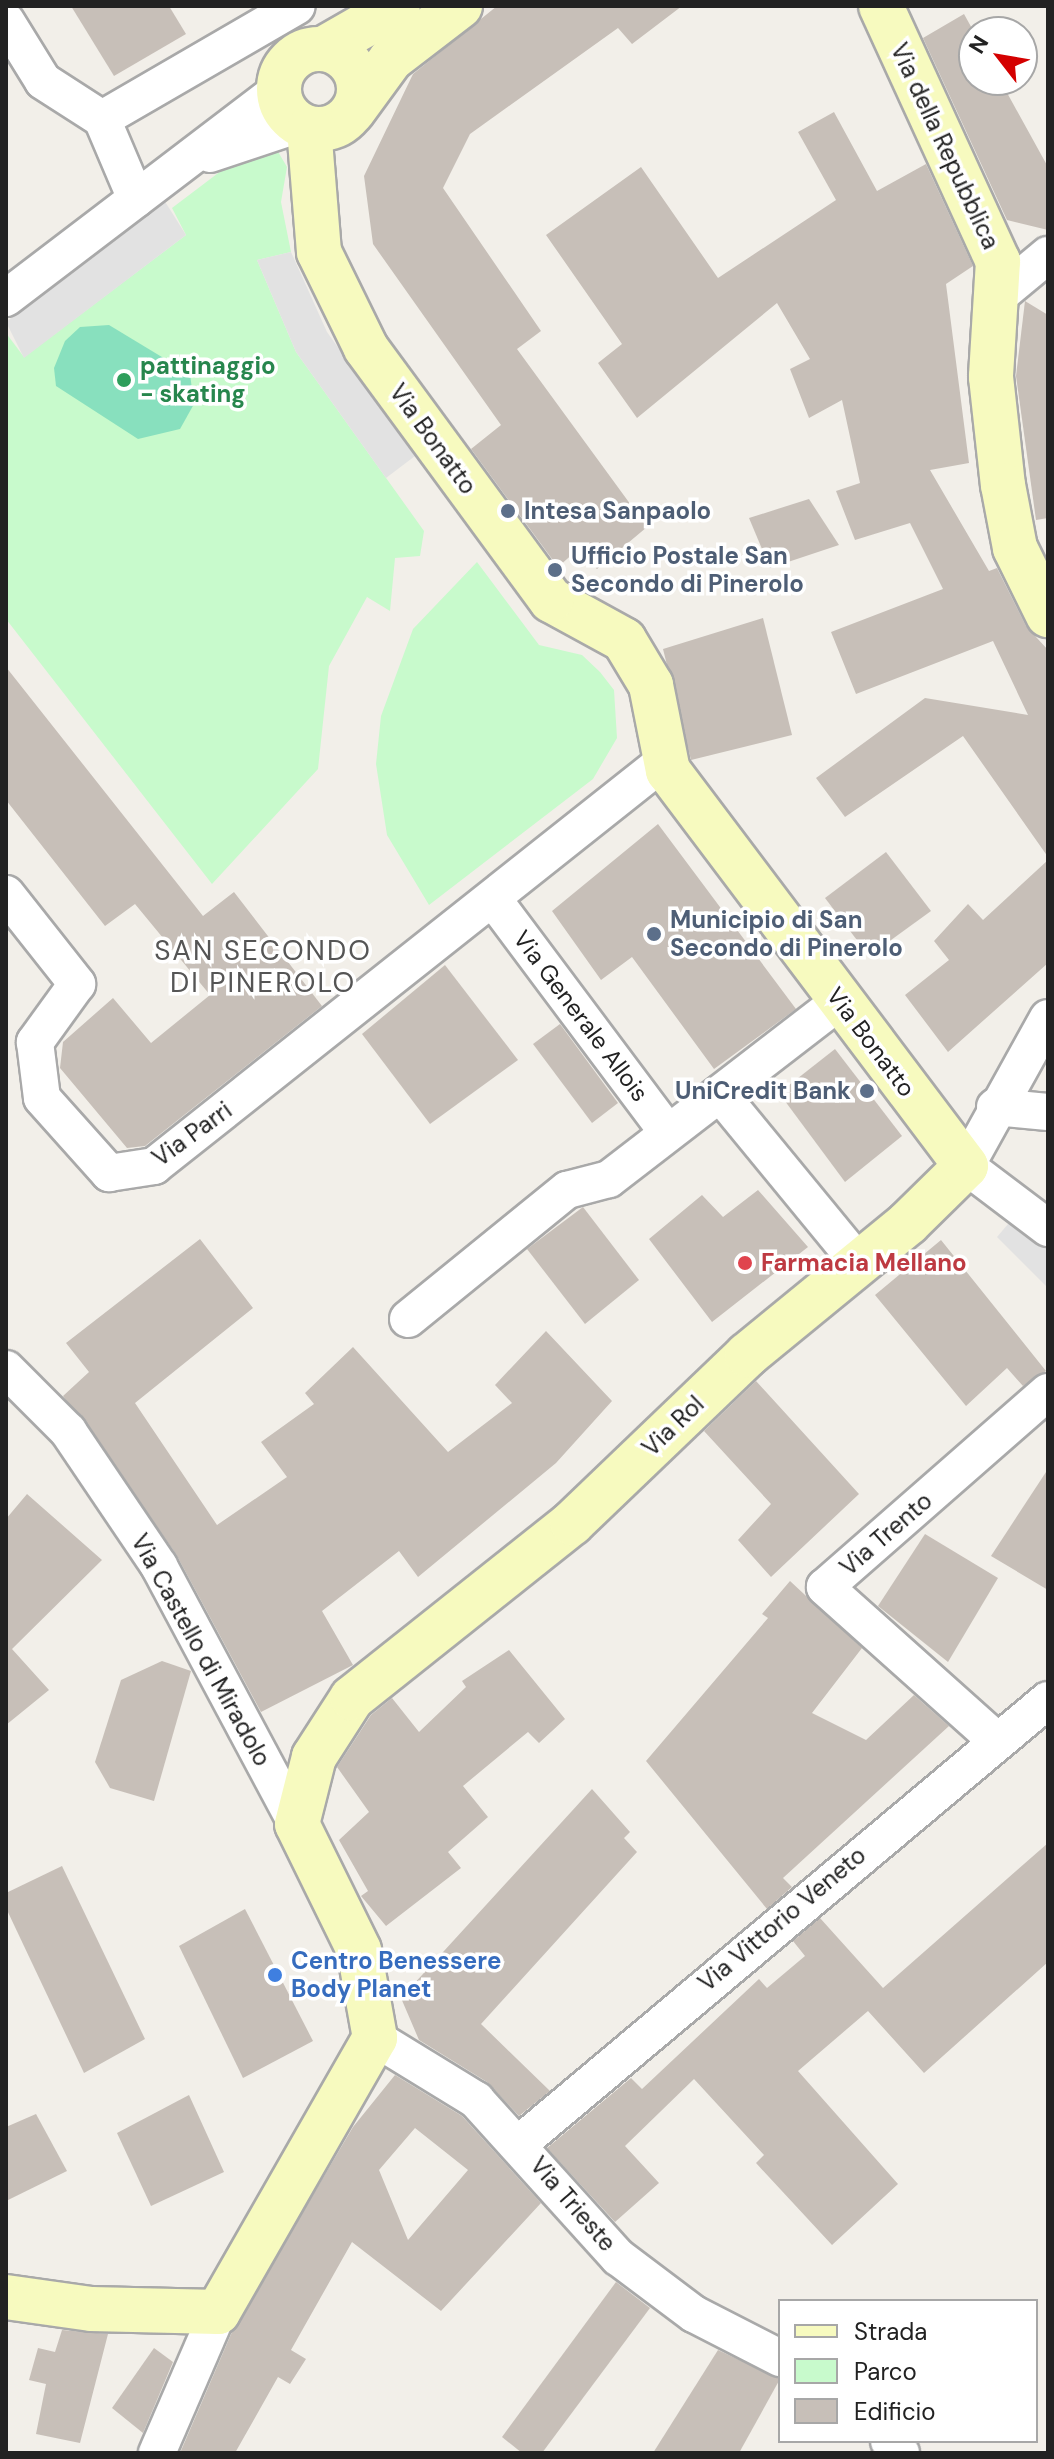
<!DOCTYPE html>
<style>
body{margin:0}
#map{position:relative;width:1054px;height:2459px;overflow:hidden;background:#f2efe9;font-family:"DM Sans",sans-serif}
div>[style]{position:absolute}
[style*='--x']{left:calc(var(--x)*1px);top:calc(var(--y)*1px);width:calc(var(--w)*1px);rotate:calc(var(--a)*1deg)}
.park>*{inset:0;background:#c8facc}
.pitch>*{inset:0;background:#88e0be}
.parking>*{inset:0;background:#e2e2e2}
.building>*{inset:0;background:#c7bfb8}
.roads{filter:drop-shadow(2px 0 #a9a9a9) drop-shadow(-2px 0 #a9a9a9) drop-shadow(0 2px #a9a9a9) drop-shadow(0 -2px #a9a9a9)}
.street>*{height:36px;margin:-18px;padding:0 18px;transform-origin:18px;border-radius:18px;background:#fff}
.secondary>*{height:44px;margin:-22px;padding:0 22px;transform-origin:22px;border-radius:22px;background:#f7fabf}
.secondary>.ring{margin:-22px;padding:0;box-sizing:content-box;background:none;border:44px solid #f7fabf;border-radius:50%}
.dots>*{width:22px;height:22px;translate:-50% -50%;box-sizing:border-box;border:4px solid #fff;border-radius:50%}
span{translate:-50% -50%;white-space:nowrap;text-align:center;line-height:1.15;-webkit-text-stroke:7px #fff;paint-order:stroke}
.street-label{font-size:24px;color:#222}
.leisure-label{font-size:24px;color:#27864d;font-weight:700}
.left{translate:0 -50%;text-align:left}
.service-label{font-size:24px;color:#4e5e75;font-weight:700}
.right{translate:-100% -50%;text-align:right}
.health-label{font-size:24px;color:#be3a42;font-weight:700}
.shop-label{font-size:24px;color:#366cbe;font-weight:700}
.quarter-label{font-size:28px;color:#555;letter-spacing:2px}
.frame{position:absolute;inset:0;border:8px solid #222;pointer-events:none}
.legend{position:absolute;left:778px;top:2299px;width:260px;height:144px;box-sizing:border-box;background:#fff;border:2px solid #a7a7a7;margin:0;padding:10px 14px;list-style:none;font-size:24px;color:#222}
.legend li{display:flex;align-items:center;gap:16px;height:40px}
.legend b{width:40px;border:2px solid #a7a7a7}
.north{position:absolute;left:958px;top:16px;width:80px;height:80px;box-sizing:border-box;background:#fff;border:2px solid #a7a7a7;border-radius:50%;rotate:301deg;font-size:22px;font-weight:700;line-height:32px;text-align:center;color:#222}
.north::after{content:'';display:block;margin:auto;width:28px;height:36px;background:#d40000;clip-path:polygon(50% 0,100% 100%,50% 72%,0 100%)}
</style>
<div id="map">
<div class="park">
<div style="clip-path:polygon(277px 150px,287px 167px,281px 202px,291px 252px,257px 260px,296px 352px,424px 531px,420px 556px,395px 558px,390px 611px,367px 597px,329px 666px,318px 769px,212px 884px,6px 619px,6px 333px,24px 357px,186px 235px,172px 208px,242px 155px)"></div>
<div style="clip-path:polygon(477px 562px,539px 645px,582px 655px,600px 672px,614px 690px,617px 738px,593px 779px,429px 905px,387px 835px,376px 764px,381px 716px,413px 629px)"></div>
</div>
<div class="pitch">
<div style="clip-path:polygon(109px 325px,190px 374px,194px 404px,180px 429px,138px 439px,56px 386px,54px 368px,65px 341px,80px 327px)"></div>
</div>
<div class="parking">
<div style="clip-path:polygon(164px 200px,186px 235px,24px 358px,6px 322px)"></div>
<div style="clip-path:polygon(291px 252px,327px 332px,415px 456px,386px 478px,296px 352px,257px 260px)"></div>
<div style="clip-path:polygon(1014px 1217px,1048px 1248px,1048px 1288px,997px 1237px)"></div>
</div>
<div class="building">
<div style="clip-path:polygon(71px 6px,169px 6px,186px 34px,114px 76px)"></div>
<div style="clip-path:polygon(497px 6px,682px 6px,632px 44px,618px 28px,470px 134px,443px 188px,541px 331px,517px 349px,647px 527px,597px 569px,576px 551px,558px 567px,471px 449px,501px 425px,373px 244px,364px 176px,413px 74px)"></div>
<div style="clip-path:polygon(964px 14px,974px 32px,974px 80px,1000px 80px,1048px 167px,1048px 230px,1007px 220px,923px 38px)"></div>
<div style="clip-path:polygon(834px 112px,877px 191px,926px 164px,973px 266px,946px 284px,969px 463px,930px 470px,989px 571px,997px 568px,1026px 626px,1048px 650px,1048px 857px,963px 736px,845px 817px,816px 778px,925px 698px,1028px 715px,993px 641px,856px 694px,831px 632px,943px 589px,910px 523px,855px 540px,836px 491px,860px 483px,842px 400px,809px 418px,790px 369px,810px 359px,777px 303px,637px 418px,598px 363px,622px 344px,546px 235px,641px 167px,718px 278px,836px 200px,798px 132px)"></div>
<div style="clip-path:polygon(1025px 301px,1048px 315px,1048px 518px,1036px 520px,1016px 376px)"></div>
<div style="clip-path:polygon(809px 499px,839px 545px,770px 568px,749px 518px)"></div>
<div style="clip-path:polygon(763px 618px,792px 735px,691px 760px,663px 649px)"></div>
<div style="clip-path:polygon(6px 667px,203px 916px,234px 892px,322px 1006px,145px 1146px,127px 1148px,60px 1068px,63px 1042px,113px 998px,151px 1043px,210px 995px,135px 904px,105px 926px,6px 800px)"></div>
<div style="clip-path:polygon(658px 824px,796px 1009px,714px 1069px,632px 957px,601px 980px,552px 911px)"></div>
<div style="clip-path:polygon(886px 852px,931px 911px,869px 956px,825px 898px)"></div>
<div style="clip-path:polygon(1048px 860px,1048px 963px,948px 1052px,905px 995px,949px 960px,934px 941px,968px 904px,983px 920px)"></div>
<div style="clip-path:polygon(445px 965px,518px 1060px,430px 1124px,362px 1034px)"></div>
<div style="clip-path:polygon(560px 1024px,618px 1103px,592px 1123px,533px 1044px)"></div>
<div style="clip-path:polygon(835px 1049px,902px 1136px,845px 1182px,779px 1093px)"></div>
<div style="clip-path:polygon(758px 1190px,808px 1247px,712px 1322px,649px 1239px,702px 1195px,723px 1217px)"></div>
<div style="clip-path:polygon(583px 1207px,639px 1280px,585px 1324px,527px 1249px)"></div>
<div style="clip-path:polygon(200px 1239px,253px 1308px,135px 1403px,217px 1525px,287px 1477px,261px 1442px,314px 1404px,305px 1393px,353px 1347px,448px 1452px,512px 1403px,495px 1385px,546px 1331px,612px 1401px,556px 1463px,418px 1577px,399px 1551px,322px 1611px,353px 1665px,261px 1712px,176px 1554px,63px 1396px,89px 1372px,66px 1343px)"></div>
<div style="clip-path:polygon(941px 1240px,1046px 1371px,1023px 1386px,1007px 1368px,966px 1406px,875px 1295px)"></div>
<div style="clip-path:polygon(756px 1381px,859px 1494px,771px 1577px,738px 1540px,771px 1504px,704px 1431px)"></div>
<div style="clip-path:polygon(1048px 1469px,1048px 1590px,991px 1556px)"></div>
<div style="clip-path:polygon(27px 1494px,102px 1560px,12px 1649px,49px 1690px,6px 1725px,6px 1519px)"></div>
<div style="clip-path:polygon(925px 1534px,998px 1578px,948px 1662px,878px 1606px)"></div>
<div style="clip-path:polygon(790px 1581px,862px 1648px,812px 1713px,866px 1740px,914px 1695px,949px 1726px,783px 1878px,792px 1887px,767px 1909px,646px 1761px,768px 1618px,762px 1614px)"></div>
<div style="clip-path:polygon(509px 1650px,565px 1719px,539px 1743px,528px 1732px,463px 1786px,488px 1817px,448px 1852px,461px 1868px,386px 1926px,361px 1896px,368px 1891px,339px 1840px,369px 1812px,337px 1767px,371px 1715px,392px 1698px,419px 1732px,466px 1687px,462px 1681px)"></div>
<div style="clip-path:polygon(162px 1661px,191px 1671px,154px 1801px,110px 1788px,95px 1762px,121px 1680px)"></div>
<div style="clip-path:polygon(592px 1789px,630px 1832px,624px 1838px,637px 1852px,481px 2024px,550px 2091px,519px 2116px,487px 2082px,419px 2040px,401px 1998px)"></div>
<div style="clip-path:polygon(1048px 1843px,1048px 1962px,924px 2073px,868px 2011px,798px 2071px,898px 2184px,832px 2245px,756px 2163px,764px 2155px,694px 2079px,625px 2146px,659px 2183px,615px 2222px,547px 2148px,631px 2078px,642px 2089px,759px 1979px,767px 1988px,805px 1956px,793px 1941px,820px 1918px,883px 1988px)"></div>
<div style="clip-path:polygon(62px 1866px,145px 2039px,84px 2073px,6px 1908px,6px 1893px)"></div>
<div style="clip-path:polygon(245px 1909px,313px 2041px,243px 2078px,179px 1946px)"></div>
<div style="clip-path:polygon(evenodd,395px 2075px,462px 2116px,541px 2203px,441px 2311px,352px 2242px,291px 2350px,306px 2359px,290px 2384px,278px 2377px,235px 2453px,180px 2453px,232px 2332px,353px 2127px,395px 2075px,415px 2128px,468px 2170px,408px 2240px,379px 2170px,415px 2128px)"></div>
<div style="clip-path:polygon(189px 2095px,224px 2172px,151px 2206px,117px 2133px)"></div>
<div style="clip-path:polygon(36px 2114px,67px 2171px,6px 2201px,6px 2127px)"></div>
<div style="clip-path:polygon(616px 2282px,650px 2308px,542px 2453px,522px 2453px,502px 2437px)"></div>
<div style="clip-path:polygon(62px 2330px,108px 2334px,80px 2443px,36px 2434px,46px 2384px,29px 2380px,38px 2348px,55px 2352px)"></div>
<div style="clip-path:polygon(154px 2348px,173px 2362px,143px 2433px,112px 2408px)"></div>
<div style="clip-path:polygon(718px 2350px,780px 2379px,739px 2453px,653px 2453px)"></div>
</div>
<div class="roads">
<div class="street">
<div style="--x:6;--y:21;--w:70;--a:58.3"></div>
<div style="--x:43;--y:81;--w:70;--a:32.8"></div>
<div style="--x:210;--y:154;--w:95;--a:-18.4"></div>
<div style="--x:136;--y:199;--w:87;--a:-113"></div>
<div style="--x:102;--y:119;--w:225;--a:-30.1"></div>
<div style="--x:6;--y:298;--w:345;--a:-37.3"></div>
<div style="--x:995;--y:299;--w:69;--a:-39.7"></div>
<div style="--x:6;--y:894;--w:115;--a:51.7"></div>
<div style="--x:77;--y:984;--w:72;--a:125.9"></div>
<div style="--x:35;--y:1042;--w:56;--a:82.9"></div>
<div style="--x:42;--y:1098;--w:101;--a:48.2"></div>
<div style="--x:109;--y:1173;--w:46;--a:-8.8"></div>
<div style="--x:154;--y:1166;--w:648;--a:-38.43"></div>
<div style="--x:493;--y:899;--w:292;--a:53.2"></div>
<div style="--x:1048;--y:1018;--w:169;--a:119"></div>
<div style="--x:966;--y:1166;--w:103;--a:37.1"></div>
<div style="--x:720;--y:1094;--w:219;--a:50.6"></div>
<div style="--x:995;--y:1107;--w:53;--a:5.4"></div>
<div style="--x:408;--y:1319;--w:205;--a:-39.1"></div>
<div style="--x:567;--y:1190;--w:43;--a:-14.7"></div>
<div style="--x:609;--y:1179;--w:292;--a:-37.6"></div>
<div style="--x:6;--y:1369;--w:88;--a:45"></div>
<div style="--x:68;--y:1431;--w:163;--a:56"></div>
<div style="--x:159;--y:1566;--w:293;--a:61.9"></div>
<div style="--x:997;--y:1741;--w:231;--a:-138.2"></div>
<div style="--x:825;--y:1587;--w:296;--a:-41.2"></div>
<div style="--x:375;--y:2038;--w:119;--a:31.5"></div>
<div style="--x:476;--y:2100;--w:212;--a:47.9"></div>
<div style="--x:618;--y:2257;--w:95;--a:36.9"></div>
<div style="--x:694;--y:2314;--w:97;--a:27.1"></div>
<div style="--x:520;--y:2143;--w:689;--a:-40"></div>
<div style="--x:889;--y:2441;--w:17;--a:45"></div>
<div style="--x:157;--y:2453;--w:154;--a:-66.6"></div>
</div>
<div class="secondary">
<div style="--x:881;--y:6;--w:281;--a:65.4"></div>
<div style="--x:998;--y:261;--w:116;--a:93.5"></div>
<div style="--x:991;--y:377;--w:109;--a:83.7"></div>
<div style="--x:1003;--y:485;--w:64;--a:79.2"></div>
<div style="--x:1015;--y:548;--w:75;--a:63.8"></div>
<div style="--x:323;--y:49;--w:86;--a:-29.8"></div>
<div class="ring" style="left:279px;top:49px;width:36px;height:36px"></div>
<div style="--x:353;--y:111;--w:64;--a:-53.8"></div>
<div style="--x:391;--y:59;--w:87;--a:-37.5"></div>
<div style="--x:6;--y:2297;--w:86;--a:8"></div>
<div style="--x:91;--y:2309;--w:127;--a:1.4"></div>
<div style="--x:218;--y:2312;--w:316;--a:-60.2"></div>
<div style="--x:375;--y:2038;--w:89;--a:-100.3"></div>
<div style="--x:359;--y:1950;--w:140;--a:-116.2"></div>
<div style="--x:297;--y:1824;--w:69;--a:-75.8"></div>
<div style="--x:314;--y:1757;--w:70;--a:-57.2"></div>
<div style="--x:352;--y:1698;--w:281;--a:-38.5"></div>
<div style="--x:572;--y:1523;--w:243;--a:-43.8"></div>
<div style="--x:747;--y:1355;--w:208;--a:-39.3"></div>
<div style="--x:908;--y:1223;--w:81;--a:-44.5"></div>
<div style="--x:966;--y:1166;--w:495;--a:-127"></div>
<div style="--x:668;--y:771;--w:88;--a:-101.2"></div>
<div style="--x:651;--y:685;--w:52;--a:-121"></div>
<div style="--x:624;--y:640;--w:83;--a:-151.3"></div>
<div style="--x:551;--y:600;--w:313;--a:-126.3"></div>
<div style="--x:366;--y:348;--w:107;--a:-116.1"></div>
<div style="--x:319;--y:252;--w:124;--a:-94.6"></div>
</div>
</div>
<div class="dots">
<div style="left:124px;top:380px;background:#2e9e5b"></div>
<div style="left:508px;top:511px;background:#5c6f8a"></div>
<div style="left:555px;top:570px;background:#5c6f8a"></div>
<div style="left:654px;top:934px;background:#5c6f8a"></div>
<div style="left:867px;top:1091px;background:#5c6f8a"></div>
<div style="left:745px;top:1263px;background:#e0444e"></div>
<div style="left:275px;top:1975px;background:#3f7fe0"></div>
</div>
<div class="street-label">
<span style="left:945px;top:146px;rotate:65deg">Via della Repubblica</span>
<span style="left:433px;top:439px;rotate:54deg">Via Bonatto</span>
<span style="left:581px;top:1016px;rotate:53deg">Via Generale Allois</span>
<span style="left:871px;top:1042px;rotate:53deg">Via Bonatto</span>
<span style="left:192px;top:1134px;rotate:-36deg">Via Parri</span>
<span style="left:673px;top:1426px;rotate:-44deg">Via Rol</span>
<span style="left:886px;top:1534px;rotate:-41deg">Via Trento</span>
<span style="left:201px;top:1650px;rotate:61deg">Via Castello di Miradolo</span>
<span style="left:782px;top:1919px;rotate:-40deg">Via Vittorio Veneto</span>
<span style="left:573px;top:2204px;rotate:49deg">Via Trieste</span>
</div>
<div class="leisure-label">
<span class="left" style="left:140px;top:380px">pattinaggio<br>- skating</span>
</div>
<div class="service-label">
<span class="left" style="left:524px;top:511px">Intesa Sanpaolo</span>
<span class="left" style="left:571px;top:570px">Ufficio Postale San<br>Secondo di Pinerolo</span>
<span class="left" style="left:670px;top:934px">Municipio di San<br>Secondo di Pinerolo</span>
<span class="right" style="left:851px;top:1091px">UniCredit Bank</span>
</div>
<div class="health-label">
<span class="left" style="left:761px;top:1263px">Farmacia Mellano</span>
</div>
<div class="shop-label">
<span class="left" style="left:291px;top:1975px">Centro Benessere<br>Body Planet</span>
</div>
<div class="quarter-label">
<span style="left:263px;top:967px">SAN SECONDO<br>DI PINEROLO</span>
</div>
<div class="frame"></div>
<ul class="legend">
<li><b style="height:10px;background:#f7fabf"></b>Strada</li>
<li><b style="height:22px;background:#c8facc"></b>Parco</li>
<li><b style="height:22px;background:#c7bfb8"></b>Edificio</li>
</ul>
<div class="north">N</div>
</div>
